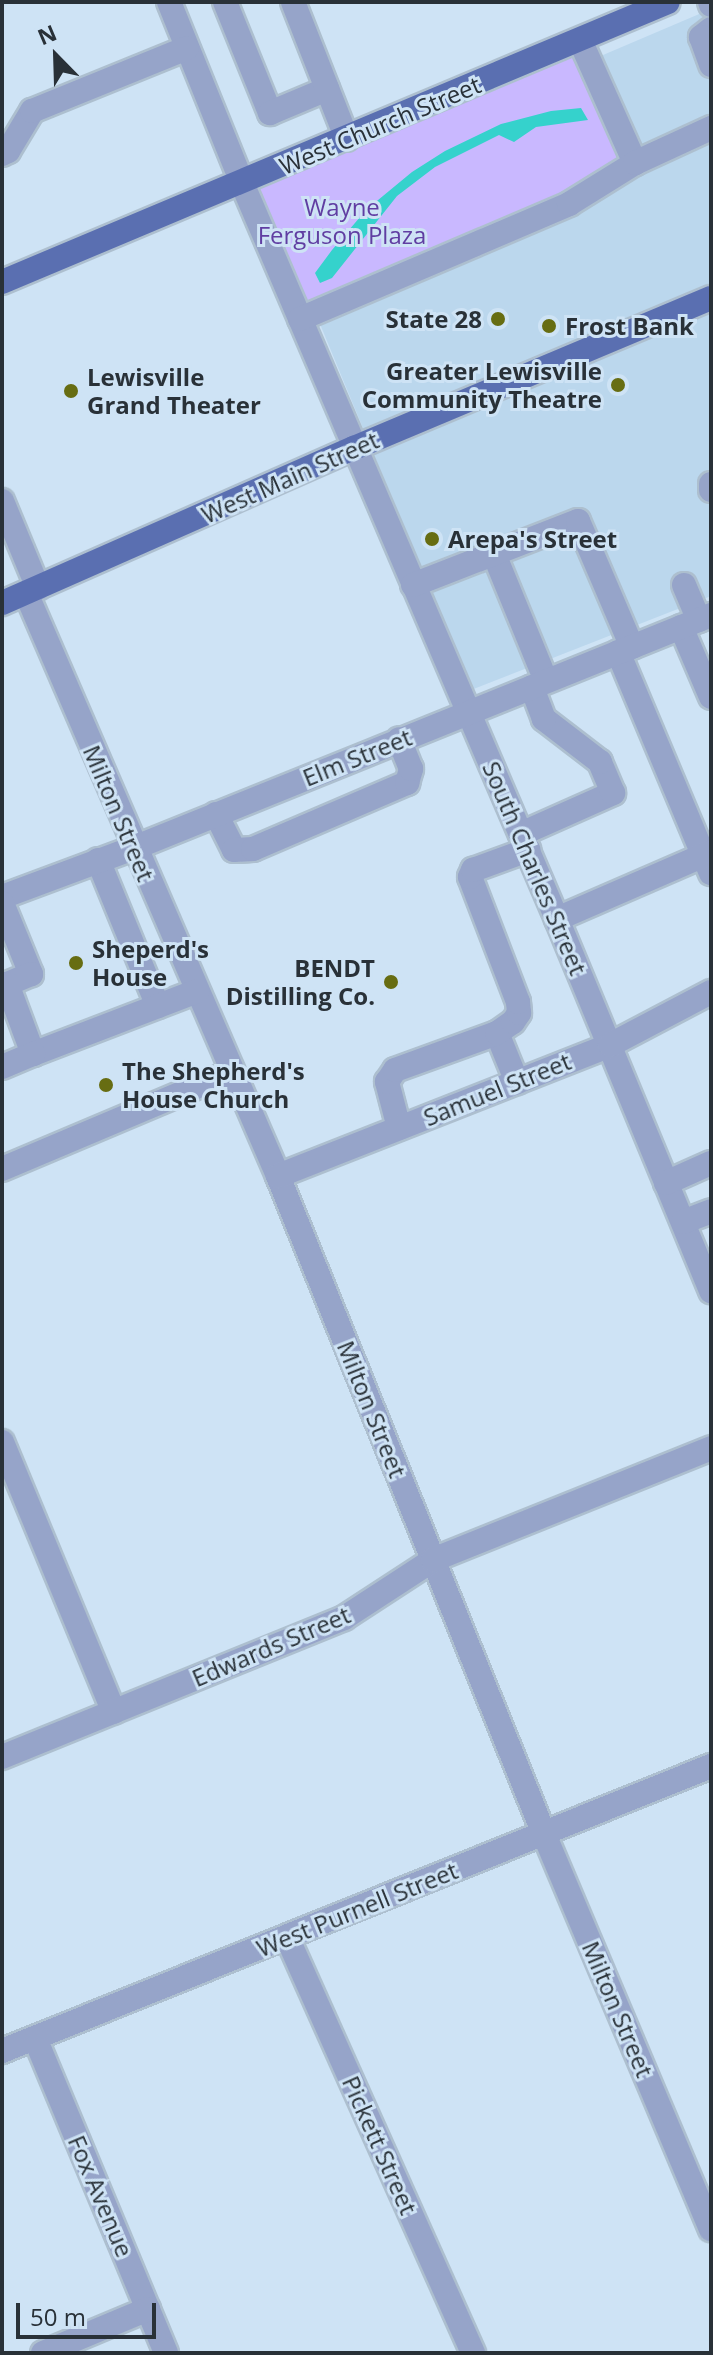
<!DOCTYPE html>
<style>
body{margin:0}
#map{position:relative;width:713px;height:2355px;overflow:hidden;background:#cee3f5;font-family:"Open Sans",sans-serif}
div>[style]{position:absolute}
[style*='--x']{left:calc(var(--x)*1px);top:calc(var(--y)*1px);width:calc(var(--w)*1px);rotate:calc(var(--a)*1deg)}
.built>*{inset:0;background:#bbd7ed}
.green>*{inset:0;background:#c9b8ff}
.water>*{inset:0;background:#35d2cc}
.roads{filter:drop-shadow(2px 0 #adbfcf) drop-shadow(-2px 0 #adbfcf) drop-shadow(0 2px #adbfcf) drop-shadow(0 -2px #adbfcf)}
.minor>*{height:24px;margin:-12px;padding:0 12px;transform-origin:12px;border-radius:12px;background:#96a4c9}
.major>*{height:24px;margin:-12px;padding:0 12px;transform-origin:12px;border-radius:12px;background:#5a6fb1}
.dots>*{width:22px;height:22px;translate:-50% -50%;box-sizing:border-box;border:4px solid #cee3f5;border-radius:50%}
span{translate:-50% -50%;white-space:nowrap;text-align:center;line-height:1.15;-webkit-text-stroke:6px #cee3f5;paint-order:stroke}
.street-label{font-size:24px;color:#293138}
.park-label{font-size:24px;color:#603ea2}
.poi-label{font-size:24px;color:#293138;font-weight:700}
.right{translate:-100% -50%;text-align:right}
.left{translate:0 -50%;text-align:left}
.frame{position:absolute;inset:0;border:4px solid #293138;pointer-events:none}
.north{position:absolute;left:16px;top:16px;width:80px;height:80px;-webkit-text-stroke:6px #cee3f5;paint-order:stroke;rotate:337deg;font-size:22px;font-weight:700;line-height:32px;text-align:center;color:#293138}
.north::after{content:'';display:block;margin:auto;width:28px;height:36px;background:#293138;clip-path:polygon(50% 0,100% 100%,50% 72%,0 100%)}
.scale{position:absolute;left:16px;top:2303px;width:140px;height:36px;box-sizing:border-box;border:4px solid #293138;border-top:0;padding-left:10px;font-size:24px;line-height:28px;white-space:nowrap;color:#293138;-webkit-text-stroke:6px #cee3f5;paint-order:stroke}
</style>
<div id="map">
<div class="built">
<div style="clip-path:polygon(711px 9px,711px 596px,471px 690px,268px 198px)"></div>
</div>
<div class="green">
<div style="clip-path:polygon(580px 40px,635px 163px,300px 319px,242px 183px)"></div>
</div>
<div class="water">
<div style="clip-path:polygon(581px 108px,588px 120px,536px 127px,514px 142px,499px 135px,435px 167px,397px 196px,332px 278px,320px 283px,315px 273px,332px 250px,366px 210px,412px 172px,445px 151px,501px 124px,551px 111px)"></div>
</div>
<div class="roads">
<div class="minor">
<div style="--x:169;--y:2;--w:195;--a:68"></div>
<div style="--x:242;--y:183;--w:801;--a:66.83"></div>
<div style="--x:557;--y:919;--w:403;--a:67.5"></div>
<div style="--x:225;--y:2;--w:120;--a:67.9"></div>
<div style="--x:270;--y:113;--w:62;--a:-22.8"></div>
<div style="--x:293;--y:2;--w:147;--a:68.5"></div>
<div style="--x:710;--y:2;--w:3;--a:72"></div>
<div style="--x:711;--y:29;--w:13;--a:141"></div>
<div style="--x:701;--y:37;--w:30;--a:70"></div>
<div style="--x:580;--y:40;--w:135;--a:65.9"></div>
<div style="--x:2;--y:154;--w:7;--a:-27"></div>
<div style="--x:8;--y:151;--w:47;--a:-59"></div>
<div style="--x:32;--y:111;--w:167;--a:-22.1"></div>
<div style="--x:300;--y:319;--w:293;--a:-23.1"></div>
<div style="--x:569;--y:204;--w:78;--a:-31.8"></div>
<div style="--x:635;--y:163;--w:84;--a:-24.7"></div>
<div style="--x:711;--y:484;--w:6;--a:90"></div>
<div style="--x:2;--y:501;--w:94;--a:67.5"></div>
<div style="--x:494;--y:554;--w:137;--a:67.7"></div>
<div style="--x:413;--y:585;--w:177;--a:-21.2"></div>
<div style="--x:578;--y:521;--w:137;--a:66.8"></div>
<div style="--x:684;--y:585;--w:38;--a:67"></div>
<div style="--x:26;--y:593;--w:635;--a:66.62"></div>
<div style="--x:278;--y:1176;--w:710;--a:67.99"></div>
<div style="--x:544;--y:1834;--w:429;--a:67.1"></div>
<div style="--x:681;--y:627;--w:76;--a:66.8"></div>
<div style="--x:618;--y:652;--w:240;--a:67.2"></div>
<div style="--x:216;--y:814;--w:40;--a:63.4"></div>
<div style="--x:234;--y:850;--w:19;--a:-3"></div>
<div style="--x:253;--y:849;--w:168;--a:-23.2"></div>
<div style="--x:407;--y:783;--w:15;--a:-74"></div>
<div style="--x:411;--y:769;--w:32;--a:-112"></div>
<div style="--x:521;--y:834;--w:101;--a:-24"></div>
<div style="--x:613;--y:793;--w:34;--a:-113"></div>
<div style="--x:600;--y:762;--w:71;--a:-142.5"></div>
<div style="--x:544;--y:719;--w:34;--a:-111"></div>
<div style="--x:98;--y:860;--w:158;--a:67.7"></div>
<div style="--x:2;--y:897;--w:141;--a:-20.4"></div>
<div style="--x:134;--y:848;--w:622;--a:-21.99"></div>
<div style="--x:2;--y:903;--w:77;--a:67.8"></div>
<div style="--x:31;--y:974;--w:26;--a:157"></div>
<div style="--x:7;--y:984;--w:75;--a:69.6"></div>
<div style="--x:33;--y:1054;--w:176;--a:-21"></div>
<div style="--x:557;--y:919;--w:168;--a:-23.5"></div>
<div style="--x:497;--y:1033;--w:53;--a:67.8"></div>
<div style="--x:2;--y:1067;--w:34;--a:-23"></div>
<div style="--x:399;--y:1128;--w:48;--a:-104.6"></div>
<div style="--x:387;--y:1082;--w:14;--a:-56"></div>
<div style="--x:395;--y:1070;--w:109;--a:-19.9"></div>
<div style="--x:497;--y:1033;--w:19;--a:-35"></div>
<div style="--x:513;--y:1022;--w:11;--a:-56"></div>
<div style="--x:519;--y:1013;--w:11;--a:-95"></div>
<div style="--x:518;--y:1002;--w:134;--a:-111"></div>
<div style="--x:470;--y:877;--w:8;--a:-67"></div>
<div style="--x:473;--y:870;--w:59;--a:-20"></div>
<div style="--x:2;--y:1169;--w:250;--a:-22.9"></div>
<div style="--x:278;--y:1176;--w:357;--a:-21.5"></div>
<div style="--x:610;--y:1045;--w:114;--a:-27.7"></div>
<div style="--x:666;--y:1183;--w:49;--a:-24"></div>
<div style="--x:683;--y:1222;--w:30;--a:-21"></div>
<div style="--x:2;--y:1442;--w:292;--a:67.5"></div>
<div style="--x:2;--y:1757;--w:369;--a:-22.1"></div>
<div style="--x:344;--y:1618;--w:106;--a:-33.1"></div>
<div style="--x:433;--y:1560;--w:300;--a:-21.9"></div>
<div style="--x:287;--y:1937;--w:456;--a:65.9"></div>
<div style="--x:35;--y:2038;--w:341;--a:67.4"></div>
<div style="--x:2;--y:2051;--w:764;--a:-21.9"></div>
<div style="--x:43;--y:2353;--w:114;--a:-22.7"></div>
</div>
<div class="major">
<div style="--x:2;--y:282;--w:722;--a:-22.8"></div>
<div style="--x:2;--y:603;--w:385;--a:-23.8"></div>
<div style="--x:354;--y:448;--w:387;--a:-22.8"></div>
</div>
</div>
<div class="dots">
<div style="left:498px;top:319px;background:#676d12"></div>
<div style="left:549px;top:326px;background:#676d12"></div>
<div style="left:618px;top:385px;background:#676d12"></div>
<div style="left:71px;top:391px;background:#676d12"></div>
<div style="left:432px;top:539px;background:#676d12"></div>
<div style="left:76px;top:963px;background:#676d12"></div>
<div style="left:391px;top:982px;background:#676d12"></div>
<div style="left:106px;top:1085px;background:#676d12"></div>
</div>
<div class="street-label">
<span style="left:380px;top:125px;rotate:-23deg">West Church Street</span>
<span style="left:290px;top:477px;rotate:-24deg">West Main Street</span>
<span style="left:357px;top:757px;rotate:-22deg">Elm Street</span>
<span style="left:119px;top:813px;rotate:67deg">Milton Street</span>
<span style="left:535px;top:868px;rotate:67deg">South Charles Street</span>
<span style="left:497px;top:1089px;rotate:-22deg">Samuel Street</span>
<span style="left:372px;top:1409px;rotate:68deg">Milton Street</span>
<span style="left:271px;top:1646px;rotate:-23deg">Edwards Street</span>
<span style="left:357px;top:1909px;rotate:-22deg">West Purnell Street</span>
<span style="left:618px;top:2009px;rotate:67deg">Milton Street</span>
<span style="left:380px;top:2145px;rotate:66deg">Pickett Street</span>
<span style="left:101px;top:2196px;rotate:67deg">Fox Avenue</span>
</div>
<div class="park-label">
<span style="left:342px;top:221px">Wayne<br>Ferguson Plaza</span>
</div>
<div class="poi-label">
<span class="right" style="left:482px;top:319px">State 28</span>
<span class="left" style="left:565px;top:326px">Frost Bank</span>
<span class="right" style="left:602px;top:385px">Greater Lewisville<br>Community Theatre</span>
<span class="left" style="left:87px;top:391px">Lewisville<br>Grand Theater</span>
<span class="left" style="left:448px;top:539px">Arepa's Street</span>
<span class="left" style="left:92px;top:963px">Sheperd's<br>House</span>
<span class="right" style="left:375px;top:982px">BENDT<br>Distilling Co.</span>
<span class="left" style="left:122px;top:1085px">The Shepherd's<br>House Church</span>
</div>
<div class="frame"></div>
<div class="north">N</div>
<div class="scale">50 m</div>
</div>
